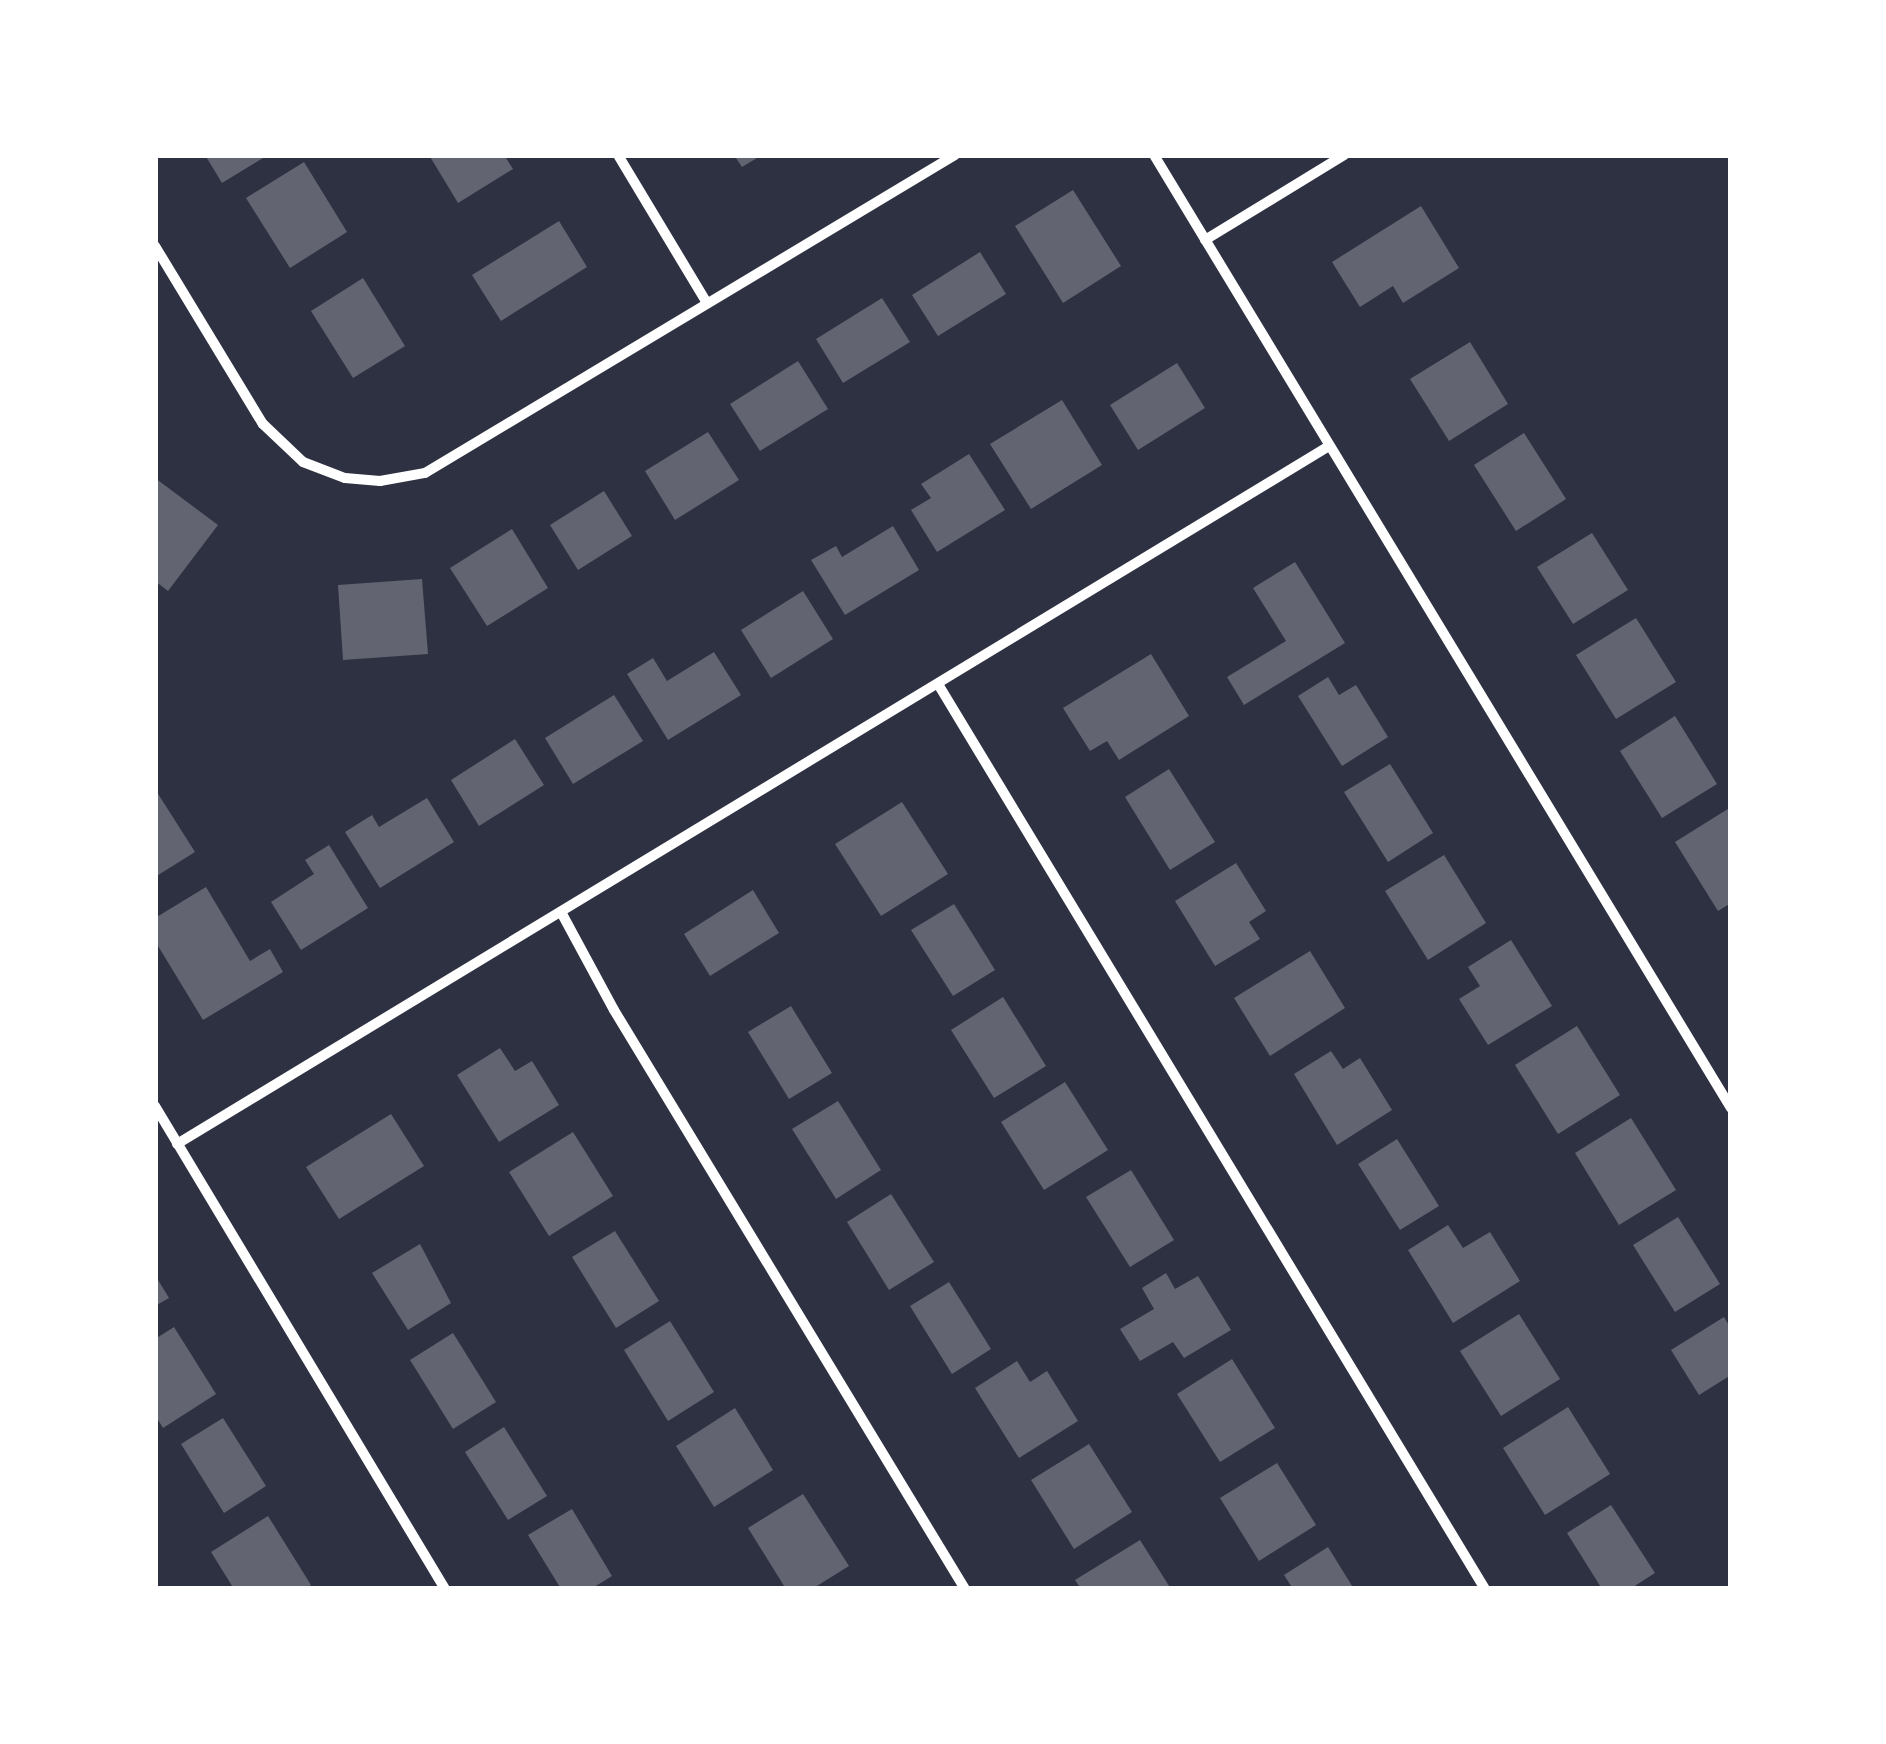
<!DOCTYPE html>
<style>
body{margin:0}
#map{position:relative;width:1886px;height:1744px;overflow:hidden;background:#2d3142;font-family:"Noto Sans",sans-serif}
div>[style]{position:absolute}
[style*='--x']{left:calc(var(--x)*1px);top:calc(var(--y)*1px);width:calc(var(--w)*1px);rotate:calc(var(--a)*1deg)}
.building>*{inset:0;background:#626471}
.minor>*{height:10px;margin:-5px;padding:0 5px;transform-origin:5px;border-radius:5px;background:#fff}
span{translate:-50% -50%;white-space:nowrap;text-align:center;line-height:1.15;-webkit-text-stroke:8px #fff;paint-order:stroke}
.frame{position:absolute;inset:0;border:158px solid #fff;pointer-events:none}
</style>
<div id="map">
<div class="building">
<div style="clip-path:polygon(205px 155px,268px 155px,222px 183px)"></div>
<div style="clip-path:polygon(429px 155px,504px 155px,513px 169px,458px 203px)"></div>
<div style="clip-path:polygon(734px 155px,762px 155px,742px 167px)"></div>
<div style="clip-path:polygon(304px 162px,347px 232px,290px 268px,246px 198px)"></div>
<div style="clip-path:polygon(1073px 190px,1121px 266px,1063px 303px,1015px 226px)"></div>
<div style="clip-path:polygon(1421px 206px,1459px 268px,1403px 303px,1393px 286px,1360px 307px,1332px 262px)"></div>
<div style="clip-path:polygon(559px 221px,587px 267px,501px 321px,472px 275px)"></div>
<div style="clip-path:polygon(980px 252px,1006px 294px,938px 336px,912px 295px)"></div>
<div style="clip-path:polygon(363px 278px,405px 346px,353px 378px,311px 311px)"></div>
<div style="clip-path:polygon(882px 298px,910px 342px,843px 383px,816px 339px)"></div>
<div style="clip-path:polygon(1470px 342px,1508px 404px,1449px 441px,1410px 379px)"></div>
<div style="clip-path:polygon(798px 361px,828px 409px,760px 451px,730px 404px)"></div>
<div style="clip-path:polygon(1177px 363px,1205px 408px,1138px 450px,1110px 405px)"></div>
<div style="clip-path:polygon(1062px 400px,1102px 465px,1031px 509px,990px 444px)"></div>
<div style="clip-path:polygon(708px 432px,739px 480px,675px 520px,645px 471px)"></div>
<div style="clip-path:polygon(1524px 433px,1566px 499px,1516px 531px,1474px 465px)"></div>
<div style="clip-path:polygon(969px 454px,1005px 510px,937px 552px,911px 510px,931px 498px,921px 484px)"></div>
<div style="clip-path:polygon(155px 478px,218px 525px,168px 591px,155px 581px)"></div>
<div style="clip-path:polygon(604px 491px,632px 536px,578px 570px,550px 525px)"></div>
<div style="clip-path:polygon(893px 526px,919px 570px,845px 615px,811px 560px,836px 546px,842px 557px)"></div>
<div style="clip-path:polygon(512px 529px,548px 588px,487px 626px,450px 568px)"></div>
<div style="clip-path:polygon(1592px 533px,1628px 590px,1573px 624px,1537px 567px)"></div>
<div style="clip-path:polygon(1295px 562px,1345px 643px,1244px 705px,1227px 677px,1286px 641px,1253px 588px)"></div>
<div style="clip-path:polygon(422px 579px,428px 654px,343px 660px,338px 585px)"></div>
<div style="clip-path:polygon(803px 591px,833px 639px,771px 678px,741px 630px)"></div>
<div style="clip-path:polygon(1636px 618px,1676px 682px,1616px 719px,1576px 655px)"></div>
<div style="clip-path:polygon(714px 652px,741px 695px,668px 740px,627px 674px,653px 658px,667px 681px)"></div>
<div style="clip-path:polygon(1151px 654px,1189px 716px,1119px 760px,1107px 741px,1090px 751px,1063px 708px)"></div>
<div style="clip-path:polygon(1328px 677px,1339px 695px,1356px 685px,1388px 737px,1342px 766px,1298px 696px)"></div>
<div style="clip-path:polygon(614px 695px,643px 741px,573px 784px,545px 738px)"></div>
<div style="clip-path:polygon(1675px 716px,1717px 784px,1662px 818px,1620px 751px)"></div>
<div style="clip-path:polygon(515px 739px,544px 785px,479px 826px,451px 780px)"></div>
<div style="clip-path:polygon(1390px 764px,1433px 833px,1388px 862px,1344px 792px)"></div>
<div style="clip-path:polygon(1169px 769px,1215px 842px,1170px 870px,1125px 797px)"></div>
<div style="clip-path:polygon(155px 789px,195px 852px,155px 877px)"></div>
<div style="clip-path:polygon(427px 798px,454px 842px,380px 888px,345px 832px,372px 815px,379px 827px)"></div>
<div style="clip-path:polygon(902px 802px,948px 874px,881px 916px,835px 844px)"></div>
<div style="clip-path:polygon(1731px 807px,1731px 903px,1718px 911px,1675px 842px)"></div>
<div style="clip-path:polygon(329px 845px,368px 908px,301px 950px,271px 902px,314px 874px,305px 860px)"></div>
<div style="clip-path:polygon(1444px 855px,1486px 923px,1428px 960px,1385px 891px)"></div>
<div style="clip-path:polygon(1236px 863px,1266px 911px,1249px 922px,1260px 939px,1215px 966px,1175px 901px)"></div>
<div style="clip-path:polygon(206px 887px,250px 961px,270px 949px,283px 972px,203px 1020px,155px 941px,155px 918px)"></div>
<div style="clip-path:polygon(753px 890px,779px 933px,710px 976px,684px 934px)"></div>
<div style="clip-path:polygon(954px 904px,995px 970px,953px 996px,911px 930px)"></div>
<div style="clip-path:polygon(1511px 940px,1552px 1006px,1488px 1045px,1459px 999px,1480px 986px,1468px 967px)"></div>
<div style="clip-path:polygon(1310px 951px,1345px 1008px,1270px 1056px,1234px 998px)"></div>
<div style="clip-path:polygon(1003px 997px,1046px 1066px,994px 1098px,951px 1030px)"></div>
<div style="clip-path:polygon(791px 1006px,832px 1073px,789px 1099px,748px 1032px)"></div>
<div style="clip-path:polygon(1577px 1026px,1620px 1095px,1558px 1134px,1515px 1065px)"></div>
<div style="clip-path:polygon(500px 1048px,515px 1071px,532px 1061px,559px 1105px,499px 1142px,457px 1075px)"></div>
<div style="clip-path:polygon(1331px 1051px,1343px 1069px,1360px 1058px,1392px 1110px,1337px 1145px,1294px 1074px)"></div>
<div style="clip-path:polygon(1065px 1082px,1108px 1150px,1044px 1190px,1001px 1122px)"></div>
<div style="clip-path:polygon(838px 1101px,881px 1170px,836px 1199px,792px 1129px)"></div>
<div style="clip-path:polygon(391px 1114px,424px 1166px,339px 1219px,306px 1167px)"></div>
<div style="clip-path:polygon(1631px 1118px,1676px 1190px,1619px 1225px,1575px 1153px)"></div>
<div style="clip-path:polygon(573px 1132px,613px 1196px,549px 1236px,509px 1172px)"></div>
<div style="clip-path:polygon(1397px 1139px,1439px 1206px,1400px 1230px,1358px 1164px)"></div>
<div style="clip-path:polygon(1131px 1170px,1174px 1240px,1130px 1267px,1086px 1197px)"></div>
<div style="clip-path:polygon(891px 1194px,934px 1262px,889px 1290px,847px 1222px)"></div>
<div style="clip-path:polygon(1678px 1217px,1720px 1284px,1675px 1312px,1633px 1245px)"></div>
<div style="clip-path:polygon(1448px 1225px,1463px 1248px,1490px 1232px,1520px 1281px,1453px 1323px,1408px 1250px)"></div>
<div style="clip-path:polygon(615px 1231px,659px 1301px,616px 1328px,572px 1257px)"></div>
<div style="clip-path:polygon(420px 1244px,451px 1303px,408px 1330px,372px 1273px)"></div>
<div style="clip-path:polygon(1166px 1273px,1175px 1289px,1198px 1276px,1231px 1330px,1184px 1358px,1173px 1342px,1140px 1361px,1120px 1329px,1154px 1309px,1142px 1288px)"></div>
<div style="clip-path:polygon(155px 1275px,169px 1298px,155px 1306px)"></div>
<div style="clip-path:polygon(949px 1282px,991px 1349px,952px 1374px,910px 1306px)"></div>
<div style="clip-path:polygon(1519px 1314px,1560px 1379px,1501px 1416px,1460px 1351px)"></div>
<div style="clip-path:polygon(1724px 1317px,1731px 1329px,1731px 1375px,1699px 1395px,1671px 1350px)"></div>
<div style="clip-path:polygon(670px 1321px,714px 1392px,668px 1421px,624px 1350px)"></div>
<div style="clip-path:polygon(174px 1327px,216px 1394px,163px 1428px,155px 1415px,155px 1339px)"></div>
<div style="clip-path:polygon(453px 1333px,496px 1402px,453px 1429px,410px 1360px)"></div>
<div style="clip-path:polygon(1232px 1359px,1275px 1428px,1220px 1462px,1177px 1394px)"></div>
<div style="clip-path:polygon(1017px 1361px,1030px 1382px,1047px 1371px,1078px 1421px,1019px 1458px,975px 1388px)"></div>
<div style="clip-path:polygon(1568px 1407px,1610px 1474px,1545px 1515px,1503px 1448px)"></div>
<div style="clip-path:polygon(735px 1408px,773px 1470px,714px 1507px,676px 1446px)"></div>
<div style="clip-path:polygon(223px 1418px,266px 1486px,224px 1513px,181px 1444px)"></div>
<div style="clip-path:polygon(504px 1427px,547px 1496px,508px 1520px,465px 1452px)"></div>
<div style="clip-path:polygon(1089px 1444px,1132px 1512px,1074px 1549px,1031px 1480px)"></div>
<div style="clip-path:polygon(1277px 1463px,1316px 1525px,1259px 1561px,1220px 1498px)"></div>
<div style="clip-path:polygon(803px 1494px,849px 1566px,812px 1589px,786px 1589px,748px 1528px)"></div>
<div style="clip-path:polygon(1611px 1505px,1655px 1573px,1630px 1589px,1602px 1589px,1567px 1533px)"></div>
<div style="clip-path:polygon(572px 1509px,612px 1576px,591px 1589px,561px 1589px,528px 1535px)"></div>
<div style="clip-path:polygon(268px 1516px,311px 1585px,304px 1589px,234px 1589px,211px 1552px)"></div>
<div style="clip-path:polygon(1140px 1540px,1171px 1589px,1081px 1589px,1075px 1580px)"></div>
<div style="clip-path:polygon(1328px 1547px,1354px 1589px,1293px 1589px,1284px 1575px)"></div>
</div>
<div class="minor">
<div style="--x:618;--y:155;--w:173;--a:59"></div>
<div style="--x:1154;--y:155;--w:1114;--a:58.81"></div>
<div style="--x:1205;--y:240;--w:163;--a:-31.4"></div>
<div style="--x:155;--y:246;--w:208;--a:58.8"></div>
<div style="--x:263;--y:424;--w:55;--a:43.5"></div>
<div style="--x:303;--y:462;--w:45;--a:20.9"></div>
<div style="--x:345;--y:478;--w:35;--a:5"></div>
<div style="--x:380;--y:481;--w:46;--a:-10.1"></div>
<div style="--x:425;--y:473;--w:618;--a:-30.96"></div>
<div style="--x:938;--y:684;--w:1057;--a:58.85"></div>
<div style="--x:561;--y:912;--w:111;--a:61.6"></div>
<div style="--x:614;--y:1010;--w:677;--a:58.78"></div>
<div style="--x:155;--y:1106;--w:563;--a:59.02"></div>
<div style="--x:177;--y:1144;--w:1347;--a:-31.21"></div>
</div>
<div class="frame"></div>
</div>
